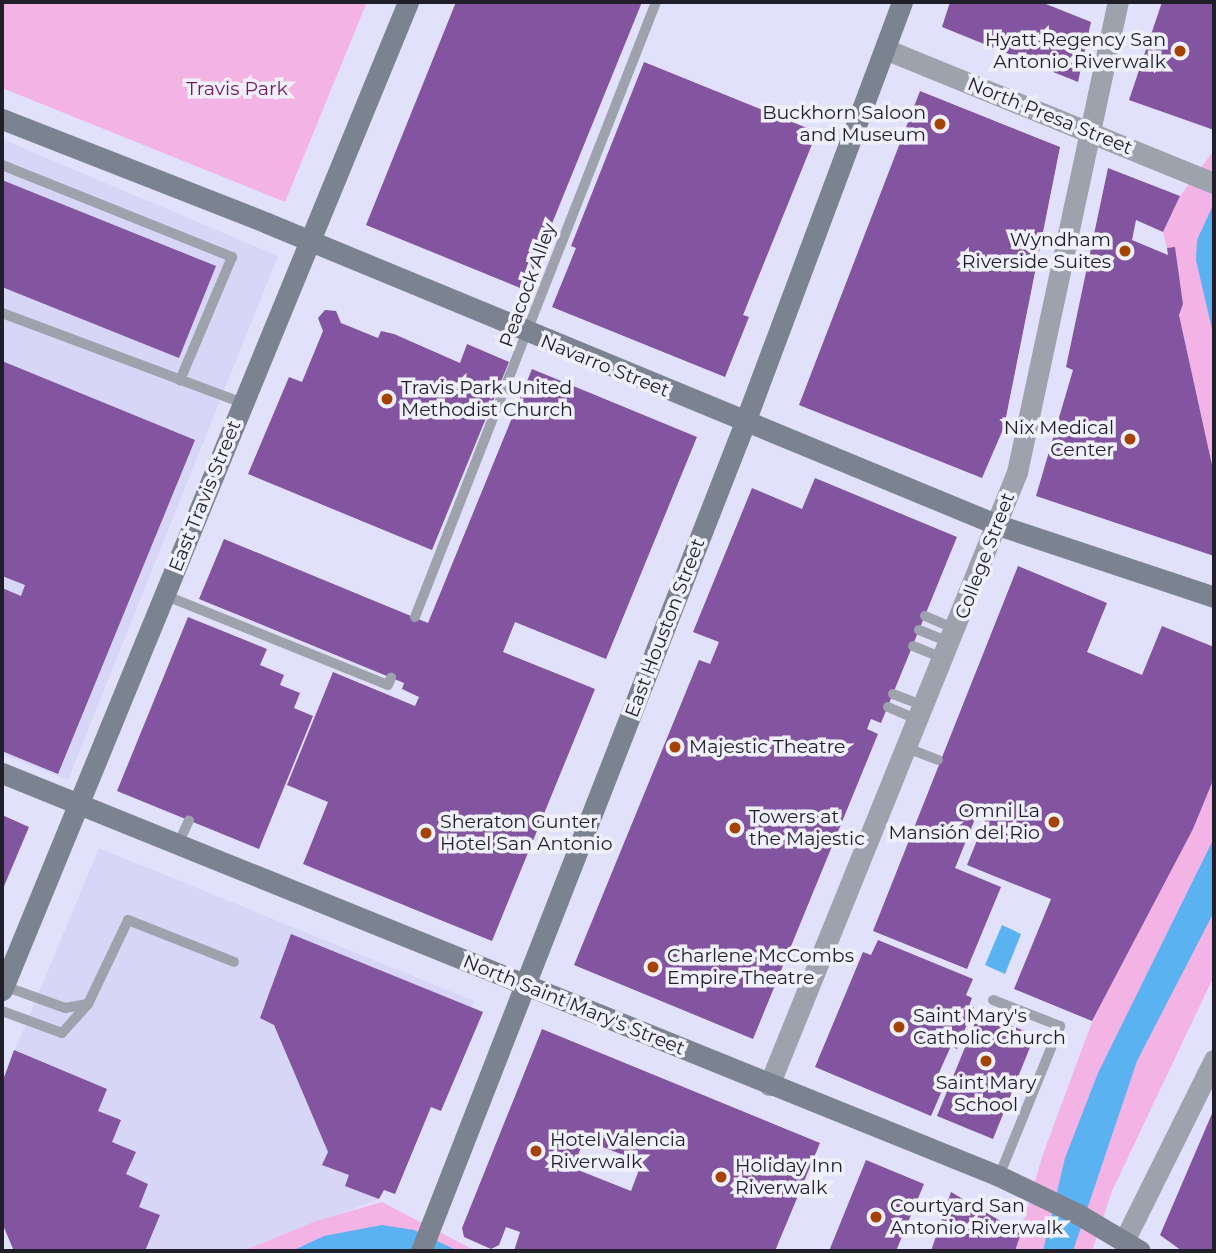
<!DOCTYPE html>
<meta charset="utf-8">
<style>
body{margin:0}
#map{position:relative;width:1216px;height:1253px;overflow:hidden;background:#e2e1fb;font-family:Montserrat,sans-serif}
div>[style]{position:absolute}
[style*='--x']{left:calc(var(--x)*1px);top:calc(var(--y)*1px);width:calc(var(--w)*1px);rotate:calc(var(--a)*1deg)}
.built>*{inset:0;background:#d8d6f7}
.green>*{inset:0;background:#f4b3e5}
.water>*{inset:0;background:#5bb2f1}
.building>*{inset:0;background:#83549f}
.service>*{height:10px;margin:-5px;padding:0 5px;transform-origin:5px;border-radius:5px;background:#9da2ad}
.minor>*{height:21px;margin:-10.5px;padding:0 10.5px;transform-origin:10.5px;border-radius:10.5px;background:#9da2ad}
.secondary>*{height:21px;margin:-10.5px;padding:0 10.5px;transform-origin:10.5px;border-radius:10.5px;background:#7b8391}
.dots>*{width:19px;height:19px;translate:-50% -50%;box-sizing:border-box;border:4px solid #f0f0fa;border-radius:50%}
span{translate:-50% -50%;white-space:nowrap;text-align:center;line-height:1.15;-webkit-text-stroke:7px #f0f0fa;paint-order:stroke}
.poi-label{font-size:19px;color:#201f29}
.right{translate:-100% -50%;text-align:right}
.left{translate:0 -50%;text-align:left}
.park-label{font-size:19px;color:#751767}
.street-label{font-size:19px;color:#201f29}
.frame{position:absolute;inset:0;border:4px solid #201f29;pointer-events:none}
</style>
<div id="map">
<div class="built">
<div style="clip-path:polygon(2px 139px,278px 256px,68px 780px,2px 754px)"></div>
<div style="clip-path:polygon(99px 848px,474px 1001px,395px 1194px,384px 1190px,379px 1199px,243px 1251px,14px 1251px,2px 1222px,2px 1081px)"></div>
</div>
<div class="green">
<div style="clip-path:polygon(2px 2px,367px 2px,285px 202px,2px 88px)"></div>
<div style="clip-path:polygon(1214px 150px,1214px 474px,1179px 315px,1183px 304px,1175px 248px,1167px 248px,1163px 232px,1180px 196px)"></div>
<div style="clip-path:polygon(1214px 778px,1214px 976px,1112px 1191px,1092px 1251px,1015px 1251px,1042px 1157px,1102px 995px,1193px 829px)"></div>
<div style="clip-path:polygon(382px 1202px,476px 1251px,243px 1251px,316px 1221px)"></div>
</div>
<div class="water">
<div style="clip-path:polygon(1214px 203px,1214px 338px,1196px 260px,1197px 240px)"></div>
<div style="clip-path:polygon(1214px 838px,1214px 912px,1137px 1061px,1073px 1251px,1043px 1251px,1065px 1158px,1098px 1073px)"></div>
<div style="clip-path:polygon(1002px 925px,1021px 934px,1005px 974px,985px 965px)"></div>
<div style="clip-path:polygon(382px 1225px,414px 1230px,458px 1251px,292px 1251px,324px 1236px)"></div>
</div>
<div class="building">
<div style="clip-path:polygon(456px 2px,642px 2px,525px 290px,366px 225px)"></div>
<div style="clip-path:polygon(950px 2px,1041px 2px,1091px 22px,1078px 82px,942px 27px)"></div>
<div style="clip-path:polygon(1162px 2px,1214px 2px,1214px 130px,1129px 100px)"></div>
<div style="clip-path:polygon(644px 62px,817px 132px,743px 315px,749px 317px,725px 377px,552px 307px,576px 248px,571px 246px)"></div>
<div style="clip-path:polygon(920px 91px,1060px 147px,1004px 427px,982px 478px,799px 405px)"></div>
<div style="clip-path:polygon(1108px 168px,1180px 196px,1163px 232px,1136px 220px,1132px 240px,1168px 255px,1167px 248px,1175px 247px,1183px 304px,1179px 315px,1214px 474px,1214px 556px,1036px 496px,1073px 370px,1066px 367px)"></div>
<div style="clip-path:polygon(2px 180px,216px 266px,179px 358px,2px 287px)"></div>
<div style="clip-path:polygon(325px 310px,336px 311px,341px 323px,378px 338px,381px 331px,394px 334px,460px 363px,467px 344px,509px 362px,432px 550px,248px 474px,289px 377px,302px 382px,323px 331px,318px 318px)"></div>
<div style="clip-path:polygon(2px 361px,195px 440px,58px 774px,2px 751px,2px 588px,21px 596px,25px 585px,2px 576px)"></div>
<div style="clip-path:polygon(532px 369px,697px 437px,606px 659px,515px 622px,503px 652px,595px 689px,492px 941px,303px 864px,328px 802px,287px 785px,333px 672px,415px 706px,419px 697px,402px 689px,404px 683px,199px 599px,224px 539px,428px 623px)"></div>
<div style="clip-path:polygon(815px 478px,957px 537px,881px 723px,871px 719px,867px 729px,878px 734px,753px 1039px,574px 965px,699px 660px,710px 664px,719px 642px,693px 632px,752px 488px,802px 509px)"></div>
<div style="clip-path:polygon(1018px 566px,1107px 603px,1087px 652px,1142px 675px,1162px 626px,1214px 647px,1214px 778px,1193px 829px,1092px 1021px,1014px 989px,1051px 899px,967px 865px,986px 818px,977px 814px,955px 868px,1001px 887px,967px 969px,873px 931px)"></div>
<div style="clip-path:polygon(188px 617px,267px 649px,260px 665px,284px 675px,280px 685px,300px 693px,294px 708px,313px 716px,259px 849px,117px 791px)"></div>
<div style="clip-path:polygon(2px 815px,29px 827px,2px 891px)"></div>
<div style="clip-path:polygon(291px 934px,483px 1012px,441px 1111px,431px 1107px,395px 1194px,384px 1190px,379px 1199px,345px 1186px,349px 1175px,322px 1165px,328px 1152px,274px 1025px,260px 1018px)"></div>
<div style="clip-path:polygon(878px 940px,973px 979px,966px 995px,972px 998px,969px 1006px,974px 1007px,957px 1049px,951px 1046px,938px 1075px,947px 1079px,931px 1116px,815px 1067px,863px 952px,871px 955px)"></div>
<div style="clip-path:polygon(979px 1013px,1035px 1035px,993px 1139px,937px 1116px)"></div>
<div style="clip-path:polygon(evenodd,542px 1029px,820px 1143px,775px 1251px,514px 1251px,520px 1232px,506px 1227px,499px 1245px,491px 1249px,464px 1237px,462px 1228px,542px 1029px,584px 1140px,642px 1162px,631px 1191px,573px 1168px,584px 1140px)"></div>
<div style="clip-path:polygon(14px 1050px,107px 1089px,98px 1111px,121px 1120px,112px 1142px,136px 1152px,126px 1174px,148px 1184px,139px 1207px,160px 1215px,145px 1251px,14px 1251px,2px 1223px,2px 1083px)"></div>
<div style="clip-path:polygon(1214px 1109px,1214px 1251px,1182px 1251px,1160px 1235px)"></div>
<div style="clip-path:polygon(866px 1160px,924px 1184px,896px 1251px,829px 1251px)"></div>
<div style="clip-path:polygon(951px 1192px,1021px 1233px,1015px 1251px,931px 1251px)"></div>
</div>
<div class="service">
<div style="--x:2;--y:165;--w:248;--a:21.8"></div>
<div style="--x:232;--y:257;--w:134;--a:112.9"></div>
<div style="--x:2;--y:313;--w:257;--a:20.5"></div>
<div style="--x:164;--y:595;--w:241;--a:21.9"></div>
<div style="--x:388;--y:685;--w:8;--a:-67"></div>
<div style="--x:925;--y:616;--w:34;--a:23"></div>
<div style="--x:415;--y:617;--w:661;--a:-68.6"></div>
<div style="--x:919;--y:630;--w:32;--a:22"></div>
<div style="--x:913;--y:646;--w:31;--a:22"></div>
<div style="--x:893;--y:694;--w:33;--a:21"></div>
<div style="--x:888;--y:707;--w:34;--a:23"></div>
<div style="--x:907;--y:748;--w:33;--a:21"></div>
<div style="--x:178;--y:844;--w:26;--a:-65"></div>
<div style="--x:4;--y:986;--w:65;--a:19.8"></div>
<div style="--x:65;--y:1008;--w:23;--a:-10"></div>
<div style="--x:993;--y:1000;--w:72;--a:21.2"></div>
<div style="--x:1060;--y:1026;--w:162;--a:112.1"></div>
<div style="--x:2;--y:1011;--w:64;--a:20.1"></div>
<div style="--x:62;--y:1033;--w:39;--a:-48"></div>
<div style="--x:88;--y:1004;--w:93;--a:-64.5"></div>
<div style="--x:128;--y:920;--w:114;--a:21.6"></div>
</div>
<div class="minor">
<div style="--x:885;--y:49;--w:355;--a:22.2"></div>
<div style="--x:769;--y:1085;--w:661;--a:-67.97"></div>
<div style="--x:1017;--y:472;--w:481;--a:-77.9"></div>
<div style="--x:1124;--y:1241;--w:202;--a:-63.6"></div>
</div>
<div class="secondary">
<div style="--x:2;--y:119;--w:285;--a:21.4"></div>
<div style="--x:267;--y:223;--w:791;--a:22.45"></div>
<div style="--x:998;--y:525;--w:228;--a:18.4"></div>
<div style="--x:2;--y:773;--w:1075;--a:22.01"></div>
<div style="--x:999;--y:1176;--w:88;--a:25.7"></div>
<div style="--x:1078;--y:1214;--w:72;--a:30.8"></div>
<div style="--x:2;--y:990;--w:1068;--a:-67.66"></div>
<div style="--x:421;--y:1251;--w:890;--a:-68.65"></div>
<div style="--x:745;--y:422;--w:448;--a:-69.5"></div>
</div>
<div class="dots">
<div style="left:1180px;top:51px;background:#a54305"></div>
<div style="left:940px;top:124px;background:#a54305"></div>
<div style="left:1125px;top:251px;background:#a54305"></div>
<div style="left:387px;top:399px;background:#a54305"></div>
<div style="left:1130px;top:439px;background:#a54305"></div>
<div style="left:675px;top:747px;background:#a54305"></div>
<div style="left:1054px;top:822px;background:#a54305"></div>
<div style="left:735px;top:828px;background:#a54305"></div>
<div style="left:426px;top:833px;background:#a54305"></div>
<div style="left:653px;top:967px;background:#a54305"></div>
<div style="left:899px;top:1027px;background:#a54305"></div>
<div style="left:986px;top:1061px;background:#a54305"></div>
<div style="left:536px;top:1151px;background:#a54305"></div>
<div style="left:721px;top:1177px;background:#a54305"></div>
<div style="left:876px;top:1217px;background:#a54305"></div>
</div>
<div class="poi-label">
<span class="right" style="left:1166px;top:51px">Hyatt Regency San<br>Antonio Riverwalk</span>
<span class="right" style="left:926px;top:124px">Buckhorn Saloon<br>and Museum</span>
<span class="right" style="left:1111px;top:251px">Wyndham<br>Riverside Suites</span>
<span class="left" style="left:401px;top:399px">Travis Park United<br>Methodist Church</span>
<span class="right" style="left:1114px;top:439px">Nix Medical<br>Center</span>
<span class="left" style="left:689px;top:747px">Majestic Theatre</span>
<span class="right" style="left:1040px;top:822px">Omni La<br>Mansión del Rio</span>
<span class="left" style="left:749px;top:828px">Towers at<br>the Majestic</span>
<span class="left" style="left:440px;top:833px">Sheraton Gunter<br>Hotel San Antonio</span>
<span class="left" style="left:667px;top:967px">Charlene McCombs<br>Empire Theatre</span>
<span class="left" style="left:913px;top:1027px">Saint Mary's<br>Catholic Church</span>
<span style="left:986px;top:1094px">Saint Mary<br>School</span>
<span class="left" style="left:550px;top:1151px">Hotel Valencia<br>Riverwalk</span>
<span class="left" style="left:735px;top:1177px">Holiday Inn<br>Riverwalk</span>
<span class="left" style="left:890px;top:1217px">Courtyard San<br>Antonio Riverwalk</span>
</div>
<div class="park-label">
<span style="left:237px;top:89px">Travis Park</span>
</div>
<div class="street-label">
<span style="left:1050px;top:116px;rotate:22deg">North Presa Street</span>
<span style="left:528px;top:285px;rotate:-70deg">Peacock Alley</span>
<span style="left:605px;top:366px;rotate:22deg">Navarro Street</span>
<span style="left:205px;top:496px;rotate:-68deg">East Travis Street</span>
<span style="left:985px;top:556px;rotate:-69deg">College Street</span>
<span style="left:665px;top:628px;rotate:-69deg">East Houston Street</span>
<span style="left:574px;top:1005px;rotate:22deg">North Saint Mary's Street</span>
</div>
<div class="frame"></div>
</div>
